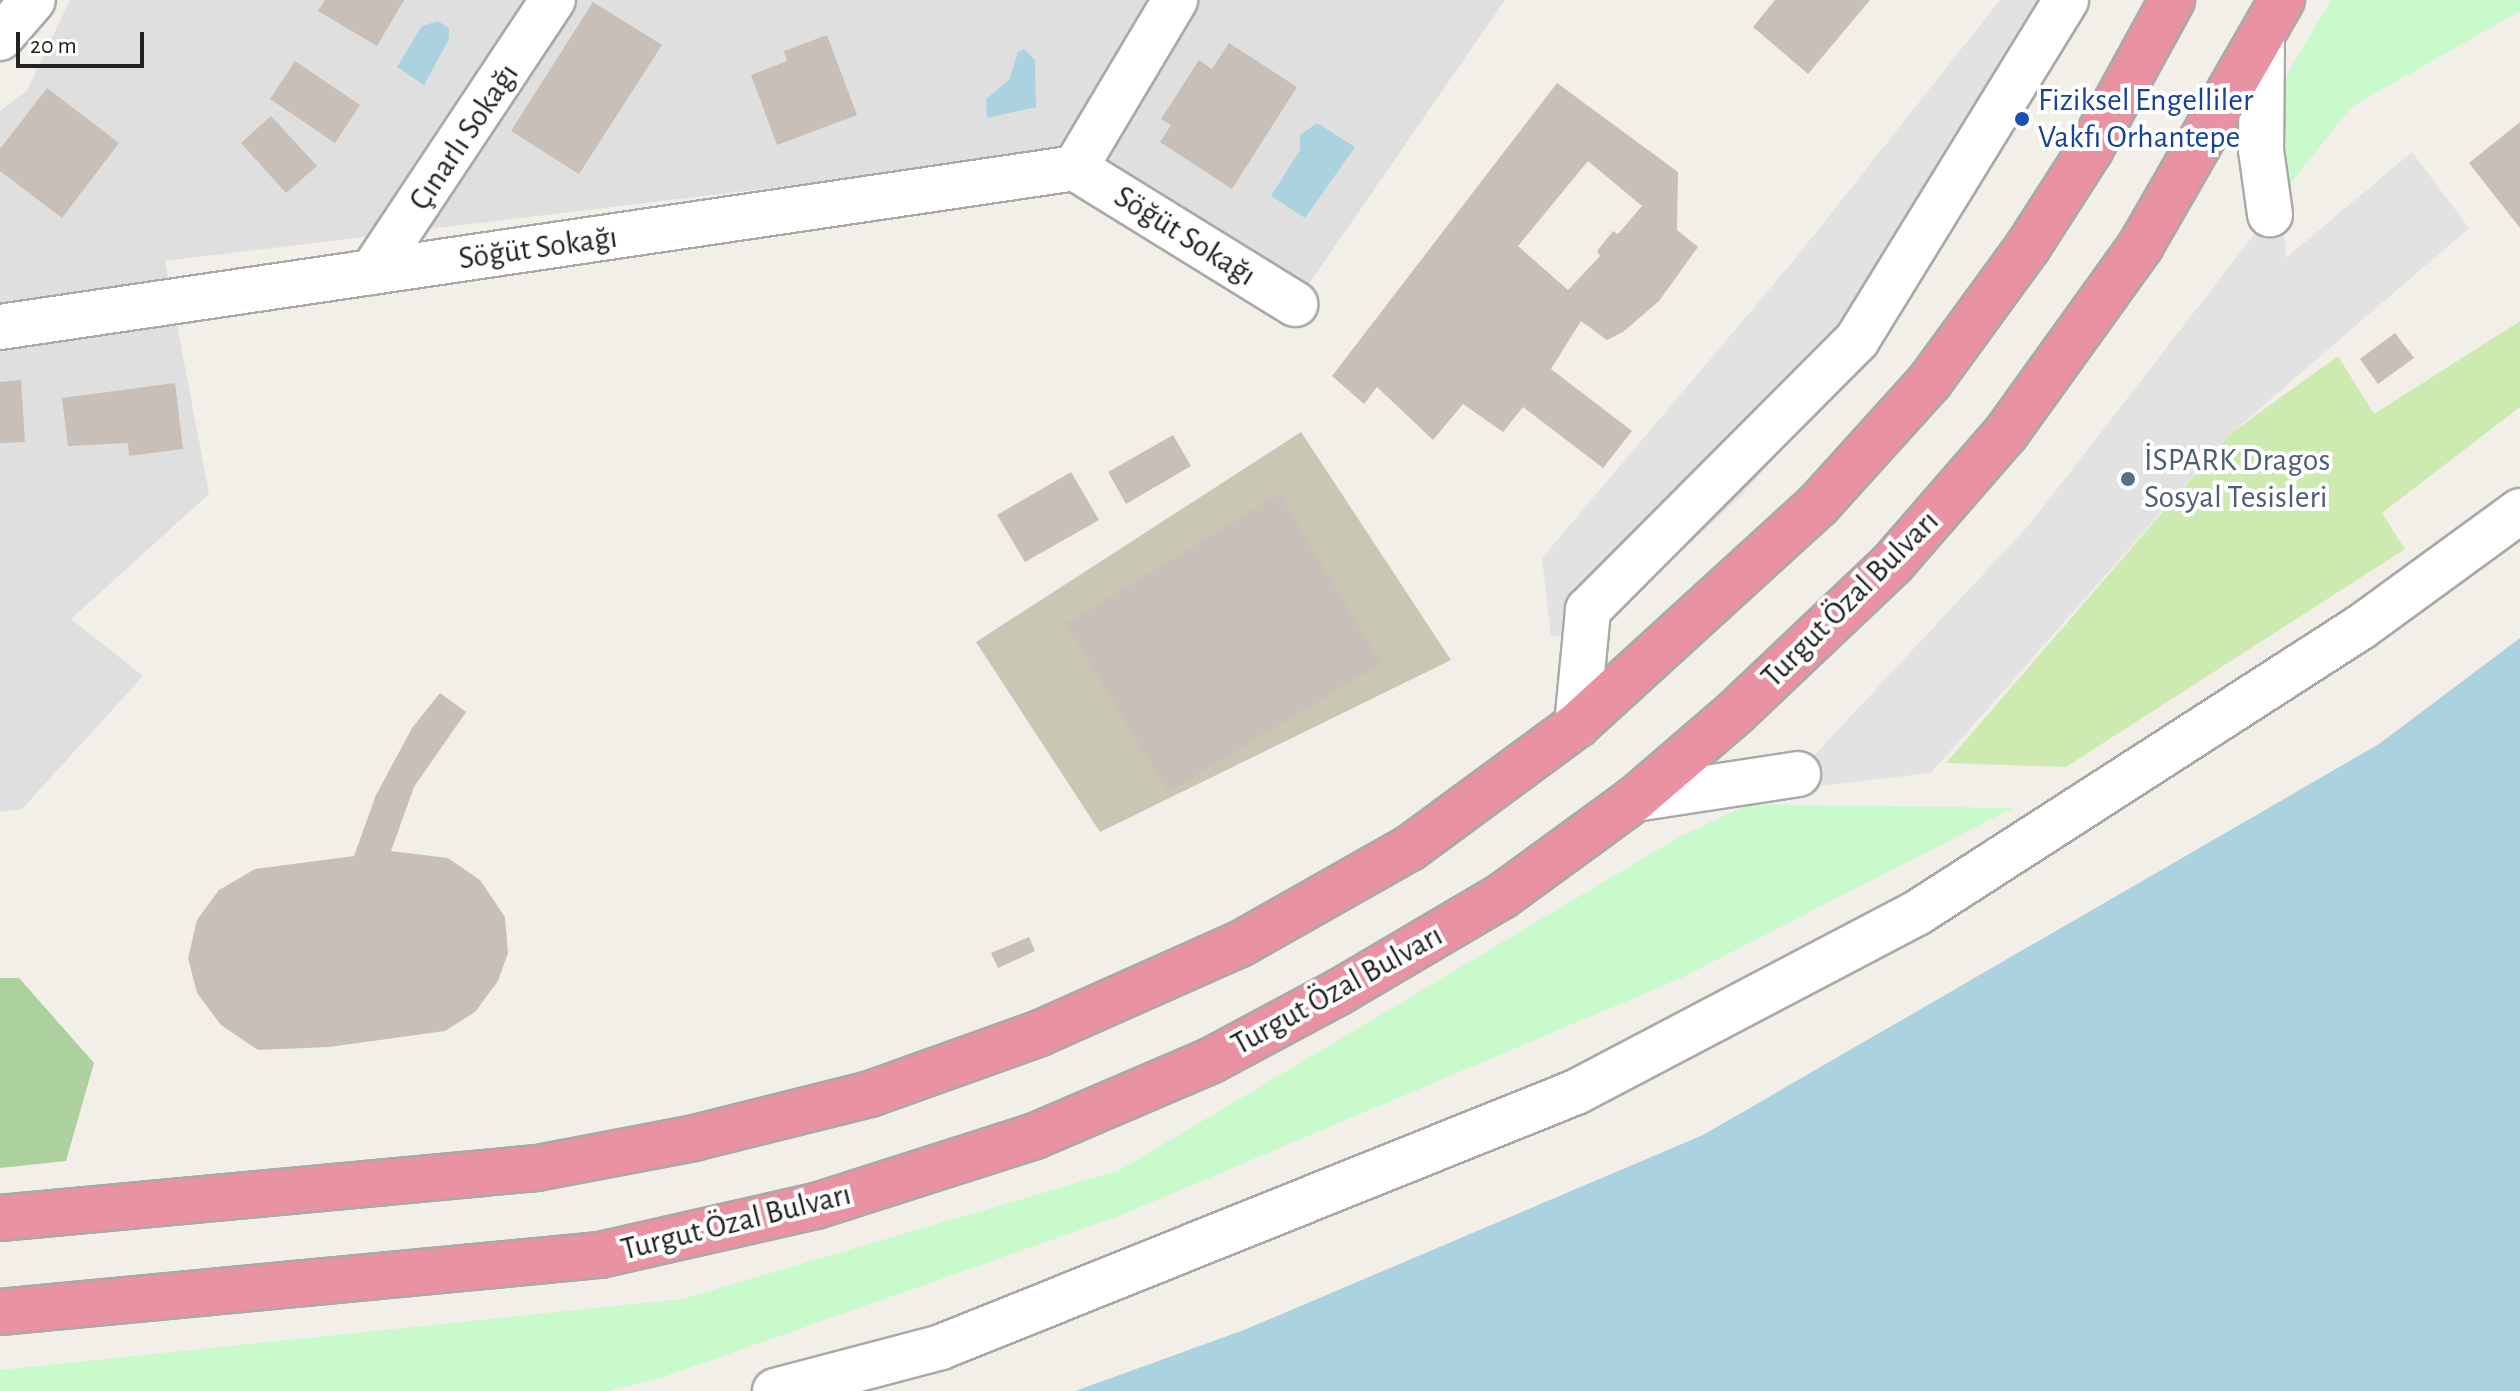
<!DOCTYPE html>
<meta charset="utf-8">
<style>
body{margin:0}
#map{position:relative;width:2520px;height:1391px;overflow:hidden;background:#f2efe9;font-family:"Alegreya Sans",sans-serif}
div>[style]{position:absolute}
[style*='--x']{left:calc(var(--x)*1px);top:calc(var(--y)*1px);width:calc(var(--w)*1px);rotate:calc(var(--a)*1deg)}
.residential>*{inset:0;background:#e0dfdf}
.construction>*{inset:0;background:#c7c7b4}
.grass>*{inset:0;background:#cdebb0}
.forest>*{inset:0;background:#add19e}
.park>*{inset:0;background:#c8facc}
.parking>*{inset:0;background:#e2e2e2}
.water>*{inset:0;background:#aad3df}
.building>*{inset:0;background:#c7bfb8}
.roads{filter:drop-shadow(2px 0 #a9a9a9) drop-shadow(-2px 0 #a9a9a9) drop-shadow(0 2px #a9a9a9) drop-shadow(0 -2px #a9a9a9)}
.minor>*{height:44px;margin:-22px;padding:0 22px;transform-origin:22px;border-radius:22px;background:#fff}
.highway>*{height:44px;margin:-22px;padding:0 22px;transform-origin:22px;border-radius:22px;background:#e892a2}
.dots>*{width:22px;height:22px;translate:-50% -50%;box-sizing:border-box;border:4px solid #fff;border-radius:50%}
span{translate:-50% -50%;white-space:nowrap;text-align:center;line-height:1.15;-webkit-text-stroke:8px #fff;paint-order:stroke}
.transit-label{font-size:32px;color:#164399}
.left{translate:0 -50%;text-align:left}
.street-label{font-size:32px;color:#222}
.service-label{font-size:32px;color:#4e5e75}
.scale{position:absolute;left:16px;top:32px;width:128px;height:36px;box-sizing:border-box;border:4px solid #222;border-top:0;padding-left:10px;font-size:24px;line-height:28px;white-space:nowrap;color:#222;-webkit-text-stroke:6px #fff;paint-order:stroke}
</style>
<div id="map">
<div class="residential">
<div style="clip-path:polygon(70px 0,1505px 0,1295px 304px,1059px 153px,165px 261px,209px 494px,71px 619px,143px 676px,22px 809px,0 812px,0 111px,27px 90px)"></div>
</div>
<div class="construction">
<div style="clip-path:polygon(1301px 432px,1451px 660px,1100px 832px,976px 642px)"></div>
</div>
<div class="grass">
<div style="clip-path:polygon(2520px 321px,2520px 407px,2382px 513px,2405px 549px,2066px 767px,1946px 763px,2230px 434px,2338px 356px,2374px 414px)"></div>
</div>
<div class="forest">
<div style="clip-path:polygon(0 978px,19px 978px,94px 1063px,66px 1161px,0 1168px)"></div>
</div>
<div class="park">
<div style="clip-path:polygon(2331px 0,2520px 0,2520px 11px,2351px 107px,2276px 202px,2270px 103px)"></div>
<div style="clip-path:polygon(1750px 804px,2013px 808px,1679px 979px,1119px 1216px,661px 1378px,608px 1391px,0 1391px,0 1370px,682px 1299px,1120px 1170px,1679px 837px)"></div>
</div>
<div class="parking">
<div style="clip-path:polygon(2000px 0,2081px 0,1845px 378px,1741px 496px,1598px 629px,1551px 637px,1542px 558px,1795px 259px)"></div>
<div style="clip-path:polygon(2412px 152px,2469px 228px,2230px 434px,1931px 773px,1782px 790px,2030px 524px,2270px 214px,2282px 208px,2286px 258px)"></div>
</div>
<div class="water">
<div style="clip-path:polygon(438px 21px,449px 28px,449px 39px,424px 85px,397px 67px,422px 26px)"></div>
<div style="clip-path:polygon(1024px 49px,1035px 60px,1036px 107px,987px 118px,986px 99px,1009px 80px,1018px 52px)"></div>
<div style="clip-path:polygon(1317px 123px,1355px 147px,1305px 218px,1271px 196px,1300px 150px,1300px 135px)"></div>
<div style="clip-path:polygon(2520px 638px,2520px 1391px,1075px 1391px,1244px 1330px,1703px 1135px,2379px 744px)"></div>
</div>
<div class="building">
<div style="clip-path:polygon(325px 0,404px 0,377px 46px,318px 11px)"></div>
<div style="clip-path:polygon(1775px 0,1870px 0,1808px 74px,1753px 27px)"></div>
<div style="clip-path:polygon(593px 2px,662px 45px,579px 174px,511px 131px)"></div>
<div style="clip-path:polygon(827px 35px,857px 115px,777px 145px,751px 75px,787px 61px,784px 51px)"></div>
<div style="clip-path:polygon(1229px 43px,1297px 87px,1232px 189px,1160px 142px,1171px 125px,1161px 119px,1199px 60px,1212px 69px)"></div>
<div style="clip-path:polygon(295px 61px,360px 105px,335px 143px,270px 99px)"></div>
<div style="clip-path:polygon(evenodd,1557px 83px,1678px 172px,1677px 230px,1698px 247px,1659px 301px,1623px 332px,1607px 340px,1581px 321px,1551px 369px,1632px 431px,1603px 468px,1523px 407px,1503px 432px,1463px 404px,1433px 440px,1377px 387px,1364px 404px,1332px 376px,1557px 83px,1588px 161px,1642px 206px,1618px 234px,1613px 231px,1597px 251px,1600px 256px,1568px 290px,1518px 246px,1588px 161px)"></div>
<div style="clip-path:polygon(47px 88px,119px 143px,62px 218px,0 171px,0 149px)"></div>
<div style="clip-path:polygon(271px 116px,317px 166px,286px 193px,241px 143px)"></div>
<div style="clip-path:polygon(2520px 122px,2520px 228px,2469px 163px)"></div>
<div style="clip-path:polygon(2395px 333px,2414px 358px,2378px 384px,2360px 359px)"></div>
<div style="clip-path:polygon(21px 380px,25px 442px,0 443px,0 382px)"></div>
<div style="clip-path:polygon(175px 383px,183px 449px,129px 456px,128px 443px,68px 446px,62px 398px)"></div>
<div style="clip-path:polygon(1173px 435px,1191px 466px,1126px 504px,1108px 472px)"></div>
<div style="clip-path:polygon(1071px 472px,1099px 520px,1025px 562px,997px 515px)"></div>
<div style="clip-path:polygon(1279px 494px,1381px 663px,1168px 792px,1066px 624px)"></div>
<div style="clip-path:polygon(440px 693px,466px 712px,414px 787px,391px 851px,448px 858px,480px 880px,505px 917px,508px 953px,498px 981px,475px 1012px,445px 1031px,329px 1047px,258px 1050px,221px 1025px,197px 993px,188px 958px,197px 920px,219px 890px,255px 869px,354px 856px,376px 795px,412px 728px)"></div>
<div style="clip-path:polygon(1029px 937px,1035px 951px,998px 968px,991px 953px)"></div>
</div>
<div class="roads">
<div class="minor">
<div style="--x:0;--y:38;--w:50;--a:-49"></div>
<div style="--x:2262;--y:40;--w:110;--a:90.5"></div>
<div style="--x:2261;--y:150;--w:65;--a:82"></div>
<div style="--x:1075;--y:168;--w:259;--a:31.7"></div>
<div style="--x:372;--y:272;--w:327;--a:-56.4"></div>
<div style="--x:0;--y:327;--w:1087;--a:-8.41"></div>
<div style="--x:1075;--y:168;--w:196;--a:-59.2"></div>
<div style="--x:1577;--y:725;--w:116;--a:-84.5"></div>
<div style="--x:1588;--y:610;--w:381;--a:-45.1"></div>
<div style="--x:1857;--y:340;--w:399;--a:-58.4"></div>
<div style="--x:1635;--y:799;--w:165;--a:-8.7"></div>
<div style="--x:775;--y:1391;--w:172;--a:-14.8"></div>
<div style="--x:941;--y:1347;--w:684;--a:-21.88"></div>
<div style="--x:1576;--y:1092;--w:385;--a:-27.7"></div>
<div style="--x:1917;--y:913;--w:528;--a:-32.79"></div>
<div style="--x:2361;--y:627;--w:197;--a:-36.1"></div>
</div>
<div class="highway">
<div style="--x:0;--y:1218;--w:539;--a:-5.32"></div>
<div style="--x:537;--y:1168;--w:160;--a:-10.8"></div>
<div style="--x:694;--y:1138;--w:181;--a:-14"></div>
<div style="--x:870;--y:1094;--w:181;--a:-19.7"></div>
<div style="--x:1040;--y:1033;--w:219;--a:-24"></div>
<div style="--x:1240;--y:944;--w:195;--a:-29.5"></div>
<div style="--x:1410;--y:848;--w:207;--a:-36.4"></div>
<div style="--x:1577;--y:725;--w:326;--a:-42.4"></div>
<div style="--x:1818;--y:505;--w:167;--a:-47.9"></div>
<div style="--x:1930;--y:381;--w:165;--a:-53.9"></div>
<div style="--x:2027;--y:248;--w:117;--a:-57.3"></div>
<div style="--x:2090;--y:150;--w:171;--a:-61.3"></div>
<div style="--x:0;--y:1312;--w:603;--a:-5.43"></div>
<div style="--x:600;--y:1255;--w:221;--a:-12.8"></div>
<div style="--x:816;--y:1206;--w:230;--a:-17.7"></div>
<div style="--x:1035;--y:1136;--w:193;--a:-23.2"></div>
<div style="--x:1212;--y:1060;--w:144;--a:-28.2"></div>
<div style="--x:1339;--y:992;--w:189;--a:-30.5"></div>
<div style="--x:1502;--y:896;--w:165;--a:-36.1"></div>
<div style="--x:1635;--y:799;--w:133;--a:-40.7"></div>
<div style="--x:1736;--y:712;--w:215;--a:-43.5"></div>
<div style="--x:1892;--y:564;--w:174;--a:-49"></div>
<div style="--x:2006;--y:433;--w:231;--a:-54.3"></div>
<div style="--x:2141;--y:245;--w:283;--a:-60.1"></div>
</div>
</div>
<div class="dots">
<div style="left:2022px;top:119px;background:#1a4fb4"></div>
<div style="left:2128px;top:479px;background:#5c6f8a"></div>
</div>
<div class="transit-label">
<span class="left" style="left:2038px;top:119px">Fiziksel Engelliler<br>Vakfı Orhantepe</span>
</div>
<div class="street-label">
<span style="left:464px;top:137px;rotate:-56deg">Çınarlı Sokağı</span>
<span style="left:1185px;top:236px;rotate:32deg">Söğüt Sokağı</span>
<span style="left:538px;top:248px;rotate:-8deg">Söğüt Sokağı</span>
<span style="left:1850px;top:599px;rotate:-45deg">Turgut Özal Bulvarı</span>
<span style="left:1337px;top:990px;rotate:-29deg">Turgut Özal Bulvarı</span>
<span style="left:736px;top:1222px;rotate:-14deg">Turgut Özal Bulvarı</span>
</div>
<div class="service-label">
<span class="left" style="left:2144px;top:479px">İSPARK Dragos<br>Sosyal Tesisleri</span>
</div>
<div class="scale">20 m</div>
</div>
